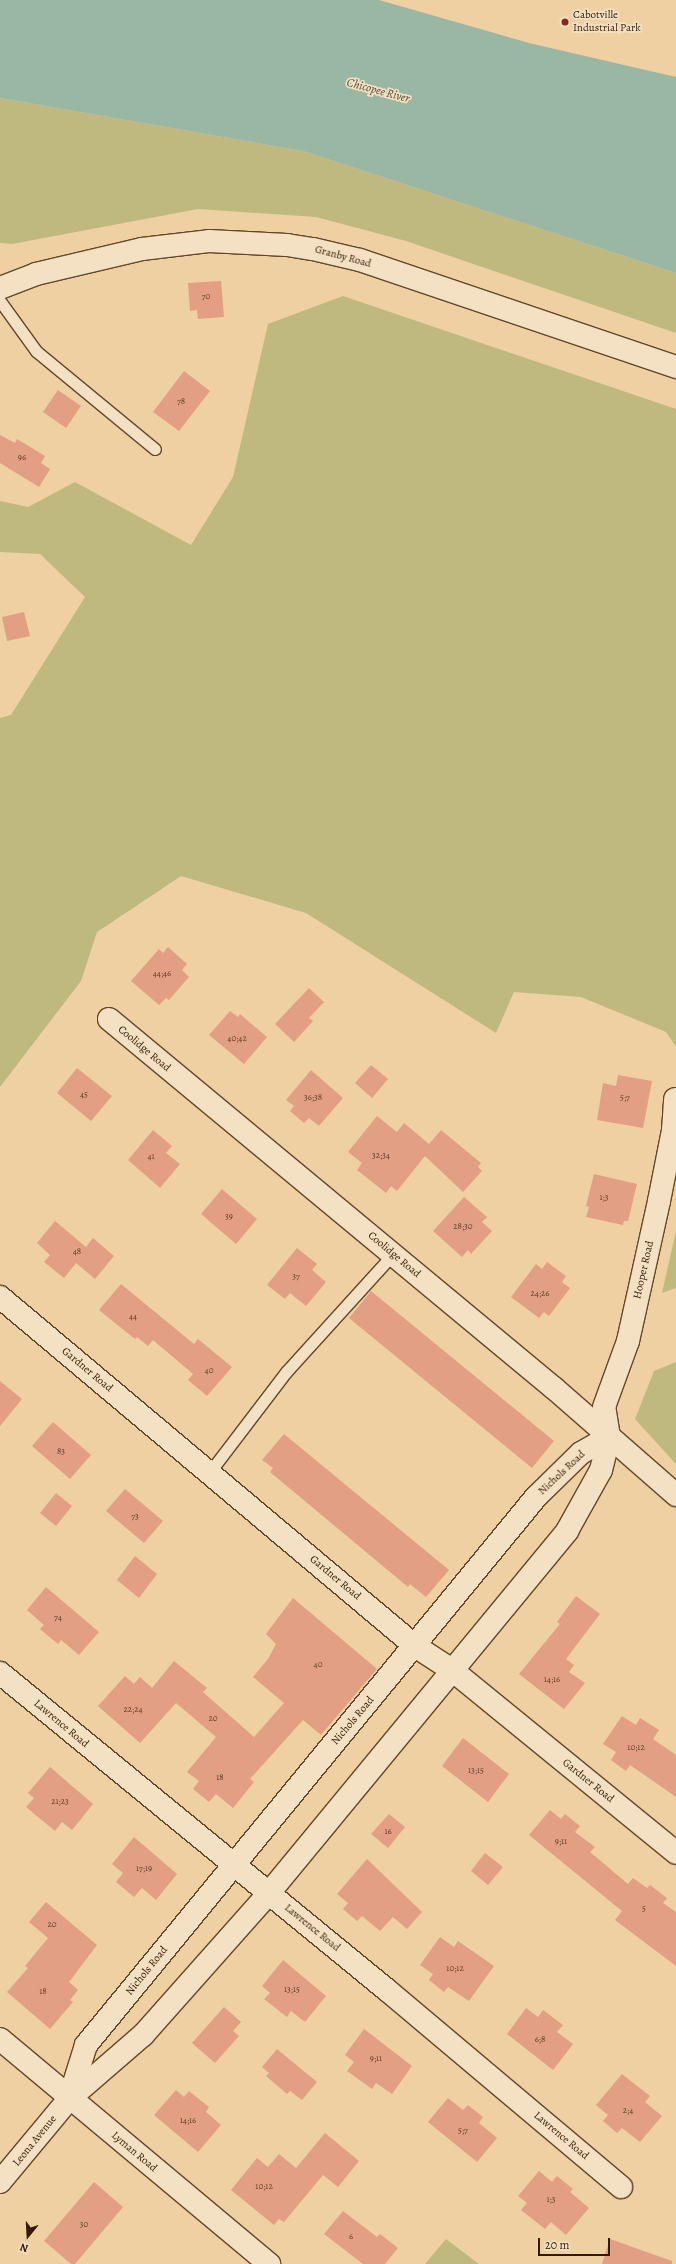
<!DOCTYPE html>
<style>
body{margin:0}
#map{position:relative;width:676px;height:2264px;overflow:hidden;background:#eed0a2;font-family:Alegreya,serif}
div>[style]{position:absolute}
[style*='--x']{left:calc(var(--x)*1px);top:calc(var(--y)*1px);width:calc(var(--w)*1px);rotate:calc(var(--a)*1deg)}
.green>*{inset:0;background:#bfb980}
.water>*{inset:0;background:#99b7a3}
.building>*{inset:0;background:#e39f83}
.roads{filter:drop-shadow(1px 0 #624829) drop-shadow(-1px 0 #624829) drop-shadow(0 1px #624829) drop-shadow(0 -1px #624829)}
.service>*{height:11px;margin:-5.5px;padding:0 5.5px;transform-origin:5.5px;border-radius:5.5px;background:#f4e0c3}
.minor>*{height:22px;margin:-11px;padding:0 11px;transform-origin:11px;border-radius:11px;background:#f4e0c3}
.secondary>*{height:22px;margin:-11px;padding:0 11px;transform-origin:11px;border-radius:11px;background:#f4e0c3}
.dots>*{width:11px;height:11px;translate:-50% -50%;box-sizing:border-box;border:2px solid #f4e0c3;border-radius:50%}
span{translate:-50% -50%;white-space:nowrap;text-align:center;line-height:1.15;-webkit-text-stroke:3.5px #f4e0c3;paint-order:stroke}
.number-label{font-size:9px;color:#603b22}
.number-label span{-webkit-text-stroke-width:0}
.poi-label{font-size:11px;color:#341a01}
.left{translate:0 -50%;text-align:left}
.street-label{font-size:11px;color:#341a01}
.water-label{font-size:12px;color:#524932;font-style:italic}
.north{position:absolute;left:8px;top:2216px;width:40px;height:40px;-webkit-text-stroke:3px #f4e0c3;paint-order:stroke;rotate:198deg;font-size:11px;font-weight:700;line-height:16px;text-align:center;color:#341a01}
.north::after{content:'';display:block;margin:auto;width:14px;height:18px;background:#341a01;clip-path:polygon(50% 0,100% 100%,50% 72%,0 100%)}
.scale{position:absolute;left:538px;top:2238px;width:72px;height:18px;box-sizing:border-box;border:2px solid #341a01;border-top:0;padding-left:5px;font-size:12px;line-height:14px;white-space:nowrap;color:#341a01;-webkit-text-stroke:3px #f4e0c3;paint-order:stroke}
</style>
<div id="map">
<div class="green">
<div style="clip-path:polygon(0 98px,303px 151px,676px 273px,676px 333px,406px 241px,316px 217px,198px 209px,12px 244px,0 243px)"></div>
<div style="clip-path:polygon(343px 296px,676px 409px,676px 1047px,666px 1032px,581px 997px,514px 992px,496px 1033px,306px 913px,181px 876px,97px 932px,81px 981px,0 1087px,0 718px,11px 715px,85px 597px,40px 554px,0 552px,0 501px,28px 507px,75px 482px,191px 545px,233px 477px,268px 324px)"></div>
<div style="clip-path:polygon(676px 1231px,676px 1288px,662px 1293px)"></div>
<div style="clip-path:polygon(676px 1362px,676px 1464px,635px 1419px,654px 1371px)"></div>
<div style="clip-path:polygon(446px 2239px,479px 2264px,425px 2264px)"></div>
</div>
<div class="water">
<div style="clip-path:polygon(0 0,379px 0,529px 43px,676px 77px,676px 273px,303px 151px,0 98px)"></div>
</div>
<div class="building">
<div style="clip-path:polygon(221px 281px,224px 317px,198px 319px,197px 310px,190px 311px,188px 283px)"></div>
<div style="clip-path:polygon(184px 371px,210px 391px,179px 431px,153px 412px)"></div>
<div style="clip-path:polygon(58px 390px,81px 406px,66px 428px,43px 412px)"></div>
<div style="clip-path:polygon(0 435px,15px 443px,17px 439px,45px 456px,41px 463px,50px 469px,39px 487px,0 463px)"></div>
<div style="clip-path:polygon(24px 612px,30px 636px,7px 641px,2px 617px)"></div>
<div style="clip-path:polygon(168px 947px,187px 964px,182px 970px,189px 977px,169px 1000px,166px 998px,159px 1005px,131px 981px,159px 949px,163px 953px)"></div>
<div style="clip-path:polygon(309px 988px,324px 1002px,309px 1018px,313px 1021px,294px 1042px,275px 1024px)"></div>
<div style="clip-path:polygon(230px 1011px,238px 1017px,240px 1014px,267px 1037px,244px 1064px,209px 1035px)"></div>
<div style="clip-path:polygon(371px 1065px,388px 1079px,372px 1098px,355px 1083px)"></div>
<div style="clip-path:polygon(77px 1068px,112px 1096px,91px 1121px,57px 1093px)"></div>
<div style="clip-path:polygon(311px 1070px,343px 1098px,319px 1126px,309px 1118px,304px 1123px,290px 1111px,294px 1106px,286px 1100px)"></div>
<div style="clip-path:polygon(618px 1075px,652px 1081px,643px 1128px,597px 1120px,603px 1083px,616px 1086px)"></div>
<div style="clip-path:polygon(377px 1116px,397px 1132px,404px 1123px,429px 1144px,441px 1130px,481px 1163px,478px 1167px,482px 1171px,463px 1192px,425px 1156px,397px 1191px,391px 1186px,386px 1193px,357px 1170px,362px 1163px,348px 1152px)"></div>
<div style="clip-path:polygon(153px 1130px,172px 1146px,166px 1153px,180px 1164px,160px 1188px,128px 1160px)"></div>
<div style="clip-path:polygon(594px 1174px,637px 1184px,628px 1221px,624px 1221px,623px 1225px,586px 1217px,589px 1207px,586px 1206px)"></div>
<div style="clip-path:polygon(222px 1189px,257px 1219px,236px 1244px,201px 1214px)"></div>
<div style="clip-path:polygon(464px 1197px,487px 1217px,482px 1222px,492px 1231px,471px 1254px,468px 1250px,462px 1257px,433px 1231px)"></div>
<div style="clip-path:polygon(55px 1221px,86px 1247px,93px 1238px,114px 1256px,95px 1279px,76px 1263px,64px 1278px,44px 1262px,50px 1255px,37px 1243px)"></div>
<div style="clip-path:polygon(297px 1248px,317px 1264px,312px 1270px,326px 1282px,306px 1306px,290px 1293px,285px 1299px,267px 1285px)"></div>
<div style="clip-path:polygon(547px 1262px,566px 1276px,562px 1282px,570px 1288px,549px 1316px,544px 1312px,539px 1318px,511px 1297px,536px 1264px,542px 1269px)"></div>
<div style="clip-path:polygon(121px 1284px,194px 1344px,198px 1339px,232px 1367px,207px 1396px,188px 1380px,193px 1374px,153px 1340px,148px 1346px,137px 1337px,135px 1339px,99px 1310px)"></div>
<div style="clip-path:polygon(371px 1291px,554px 1441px,532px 1468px,349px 1318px)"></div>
<div style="clip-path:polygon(0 1381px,22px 1399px,0 1426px)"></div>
<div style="clip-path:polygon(53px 1422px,91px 1455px,70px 1479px,32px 1446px)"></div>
<div style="clip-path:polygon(284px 1434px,449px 1570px,426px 1597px,410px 1584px,408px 1587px,270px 1472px,273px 1468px,262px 1460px)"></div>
<div style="clip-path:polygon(125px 1489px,163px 1521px,144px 1543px,106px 1511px)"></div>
<div style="clip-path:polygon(56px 1493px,72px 1506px,56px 1526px,40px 1513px)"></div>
<div style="clip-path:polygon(135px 1556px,157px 1574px,139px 1598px,117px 1580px)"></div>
<div style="clip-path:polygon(46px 1587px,99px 1632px,79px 1655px,61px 1640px,58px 1644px,40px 1629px,44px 1625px,27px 1610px)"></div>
<div style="clip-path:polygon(576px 1596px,600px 1614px,566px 1659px,574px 1665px,569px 1672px,585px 1683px,564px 1709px,519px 1674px,560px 1624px,557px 1622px)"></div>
<div style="clip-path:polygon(293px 1598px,377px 1669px,321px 1735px,303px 1720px,250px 1779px,254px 1782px,233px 1808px,216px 1794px,209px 1802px,193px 1789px,199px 1781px,187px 1772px,216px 1737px,176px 1703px,140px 1743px,98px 1706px,125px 1676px,134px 1684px,140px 1677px,152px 1688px,174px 1661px,207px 1688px,203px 1692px,254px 1737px,284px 1703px,253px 1677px,268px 1659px,276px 1644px,266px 1634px)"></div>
<div style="clip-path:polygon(622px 1716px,636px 1725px,640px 1718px,659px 1730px,653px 1739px,676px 1755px,676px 1797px,630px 1765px,626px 1771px,611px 1760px,616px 1752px,603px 1744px)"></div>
<div style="clip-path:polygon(463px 1738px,509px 1774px,488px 1802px,442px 1766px)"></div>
<div style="clip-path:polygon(50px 1767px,93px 1804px,72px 1830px,62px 1822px,55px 1831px,26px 1807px,34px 1798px,28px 1793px)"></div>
<div style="clip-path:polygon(550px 1810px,561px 1819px,565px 1814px,580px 1826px,575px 1832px,595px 1847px,590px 1852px,628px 1884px,633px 1878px,647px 1888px,650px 1885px,667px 1898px,663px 1903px,676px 1912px,676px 1966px,615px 1920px,622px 1911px,529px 1835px)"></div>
<div style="clip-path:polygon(389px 1814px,405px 1827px,388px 1848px,371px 1834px)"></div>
<div style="clip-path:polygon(134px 1837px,177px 1874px,156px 1900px,142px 1888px,134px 1897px,116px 1882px,123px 1873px,112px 1864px)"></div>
<div style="clip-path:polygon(485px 1853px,503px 1867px,488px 1885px,471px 1871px)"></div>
<div style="clip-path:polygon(367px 1859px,422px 1912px,407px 1929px,393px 1917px,380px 1931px,362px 1916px,357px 1921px,343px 1909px,348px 1903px,337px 1894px)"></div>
<div style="clip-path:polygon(46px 1902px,97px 1945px,69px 1982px,78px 1990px,70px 2000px,73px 2002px,50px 2029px,7px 1992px,28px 1968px,25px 1966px,48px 1938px,29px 1922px)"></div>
<div style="clip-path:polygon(440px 1937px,454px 1947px,458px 1941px,494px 1966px,469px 2001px,448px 1987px,444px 1992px,429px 1980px,433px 1974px,420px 1965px)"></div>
<div style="clip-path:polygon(283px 1960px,326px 1996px,305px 2022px,291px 2011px,287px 2017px,264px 1999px,270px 1993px,262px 1986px)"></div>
<div style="clip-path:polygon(224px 2007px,241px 2022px,233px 2031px,239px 2036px,215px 2063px,192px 2043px)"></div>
<div style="clip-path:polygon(526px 2008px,538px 2017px,543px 2010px,563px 2025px,557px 2032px,573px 2044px,553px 2070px,507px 2034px)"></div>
<div style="clip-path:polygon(364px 2029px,412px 2066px,392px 2094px,376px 2083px,372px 2089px,347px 2071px,354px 2062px,345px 2055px)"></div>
<div style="clip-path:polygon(277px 2049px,317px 2082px,302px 2100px,290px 2091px,287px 2094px,266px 2076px,269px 2073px,262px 2067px)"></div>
<div style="clip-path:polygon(622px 2074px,650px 2096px,645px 2102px,662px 2116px,640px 2142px,622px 2128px,617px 2133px,603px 2121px,608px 2115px,596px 2105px)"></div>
<div style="clip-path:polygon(176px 2090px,184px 2097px,189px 2091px,209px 2107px,206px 2112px,221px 2125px,198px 2152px,154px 2115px)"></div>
<div style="clip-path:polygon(448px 2098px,463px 2110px,468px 2105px,483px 2117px,479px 2123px,497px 2138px,477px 2162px,428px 2122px)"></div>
<div style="clip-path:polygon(325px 2133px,359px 2161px,338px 2187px,323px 2175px,284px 2222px,279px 2219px,274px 2225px,231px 2190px,257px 2158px,268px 2167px,279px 2154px,296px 2168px)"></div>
<div style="clip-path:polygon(539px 2171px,552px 2182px,557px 2176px,573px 2189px,570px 2192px,589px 2208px,566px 2235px,551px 2222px,545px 2229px,521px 2210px,527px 2203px,518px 2196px)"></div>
<div style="clip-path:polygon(94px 2182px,123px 2207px,75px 2264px,71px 2264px,44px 2241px)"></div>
<div style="clip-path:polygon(343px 2211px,377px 2237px,380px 2234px,398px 2248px,385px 2264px,363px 2264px,324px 2234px)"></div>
<div style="clip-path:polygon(610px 2239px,672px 2261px,672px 2264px,602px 2264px)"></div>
</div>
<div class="roads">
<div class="service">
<div style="--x:0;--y:301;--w:62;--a:54.2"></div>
<div style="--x:36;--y:351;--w:154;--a:39.5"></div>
<div style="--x:209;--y:1473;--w:127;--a:-52.7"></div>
<div style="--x:286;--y:1372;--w:159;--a:-47.8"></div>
</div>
<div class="minor">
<div style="--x:109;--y:1019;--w:579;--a:39.68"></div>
<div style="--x:555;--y:1389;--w:161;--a:41.2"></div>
<div style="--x:0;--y:1297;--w:542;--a:40.06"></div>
<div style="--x:415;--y:1646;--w:44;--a:33"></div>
<div style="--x:452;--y:1670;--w:289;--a:39.2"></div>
<div style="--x:0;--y:1673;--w:500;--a:39.32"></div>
<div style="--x:387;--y:1990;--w:306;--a:40.1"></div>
<div style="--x:0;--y:2039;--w:351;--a:39.9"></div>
<div style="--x:69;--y:2099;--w:57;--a:-72.5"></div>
<div style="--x:86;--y:2045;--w:709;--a:-50.61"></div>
<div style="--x:536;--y:1497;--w:63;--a:-44.4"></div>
<div style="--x:581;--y:1453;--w:32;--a:-30"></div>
<div style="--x:0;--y:2182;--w:108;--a:-50.3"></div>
<div style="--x:69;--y:2099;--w:98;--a:-40.9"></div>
<div style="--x:143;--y:2035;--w:190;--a:-48.4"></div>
<div style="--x:269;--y:1893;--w:469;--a:-50.5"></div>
<div style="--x:567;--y:1531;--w:70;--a:-60.9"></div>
<div style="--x:601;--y:1470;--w:34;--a:-76"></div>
<div style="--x:609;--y:1437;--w:30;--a:-99"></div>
<div style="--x:604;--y:1407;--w:70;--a:-70"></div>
<div style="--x:628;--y:1341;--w:143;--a:-77.5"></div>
<div style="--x:659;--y:1201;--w:72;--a:-78.8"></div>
<div style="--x:673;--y:1130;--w:31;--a:-86"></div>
</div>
<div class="secondary">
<div style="--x:0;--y:288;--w:39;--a:-21"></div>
<div style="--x:36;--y:274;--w:109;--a:-13.3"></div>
<div style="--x:142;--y:249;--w:67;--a:-6.8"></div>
<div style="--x:209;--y:241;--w:78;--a:2.9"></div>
<div style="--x:287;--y:245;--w:26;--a:9"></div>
<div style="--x:313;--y:249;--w:48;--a:13.2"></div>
<div style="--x:360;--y:260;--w:334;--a:18.7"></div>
</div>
</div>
<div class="dots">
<div style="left:565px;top:22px;background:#8f2418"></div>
</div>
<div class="number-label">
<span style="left:206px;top:296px">70</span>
<span style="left:181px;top:401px">78</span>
<span style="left:22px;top:457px">96</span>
<span style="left:162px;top:973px">44;46</span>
<span style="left:237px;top:1038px">40;42</span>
<span style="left:84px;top:1094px">45</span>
<span style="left:313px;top:1097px">36;38</span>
<span style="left:625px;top:1097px">5;7</span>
<span style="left:381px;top:1155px">32;34</span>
<span style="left:151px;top:1156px">41</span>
<span style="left:604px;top:1197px">1;3</span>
<span style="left:229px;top:1216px">39</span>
<span style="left:463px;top:1226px">28;30</span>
<span style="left:77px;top:1251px">48</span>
<span style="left:296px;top:1276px">37</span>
<span style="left:540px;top:1293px">24;26</span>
<span style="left:133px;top:1316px">44</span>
<span style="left:209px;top:1370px">40</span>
<span style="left:61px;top:1451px">83</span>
<span style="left:135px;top:1516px">73</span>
<span style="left:58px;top:1617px">74</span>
<span style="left:318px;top:1664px">40</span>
<span style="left:552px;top:1679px">14;16</span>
<span style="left:133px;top:1709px">22;24</span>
<span style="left:213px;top:1718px">20</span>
<span style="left:636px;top:1747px">10;12</span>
<span style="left:476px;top:1770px">13;15</span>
<span style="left:220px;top:1777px">18</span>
<span style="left:60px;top:1801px">21;23</span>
<span style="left:388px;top:1831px">16</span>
<span style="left:561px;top:1841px">9;11</span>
<span style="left:144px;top:1868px">17;19</span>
<span style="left:644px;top:1908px">5</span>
<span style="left:52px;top:1924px">20</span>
<span style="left:455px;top:1968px">10;12</span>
<span style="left:292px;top:1989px">13;15</span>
<span style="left:43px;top:1991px">18</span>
<span style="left:540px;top:2039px">6;8</span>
<span style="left:376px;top:2058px">9;11</span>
<span style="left:628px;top:2110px">2;4</span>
<span style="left:188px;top:2120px">14;16</span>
<span style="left:463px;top:2130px">5;7</span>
<span style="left:264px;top:2186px">10;12</span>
<span style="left:551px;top:2199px">1;3</span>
<span style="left:84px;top:2224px">30</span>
<span style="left:351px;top:2236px">6</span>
</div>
<div class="poi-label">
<span class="left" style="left:573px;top:22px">Cabotville<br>Industrial Park</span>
</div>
<div class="street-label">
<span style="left:343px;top:257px;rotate:15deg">Granby Road</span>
<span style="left:144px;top:1049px;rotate:40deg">Coolidge Road</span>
<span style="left:394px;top:1255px;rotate:40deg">Coolidge Road</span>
<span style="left:644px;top:1270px;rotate:-77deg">Hooper Road</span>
<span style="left:87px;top:1370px;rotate:40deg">Gardner Road</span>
<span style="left:562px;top:1473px;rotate:-43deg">Nichols Road</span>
<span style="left:335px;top:1578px;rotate:40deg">Gardner Road</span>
<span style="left:353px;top:1721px;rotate:-50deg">Nichols Road</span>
<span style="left:61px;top:1724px;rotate:40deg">Lawrence Road</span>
<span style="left:588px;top:1781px;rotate:39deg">Gardner Road</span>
<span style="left:312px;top:1928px;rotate:39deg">Lawrence Road</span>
<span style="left:147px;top:1971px;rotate:-51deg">Nichols Road</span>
<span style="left:561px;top:2136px;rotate:40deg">Lawrence Road</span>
<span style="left:35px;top:2141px;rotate:-51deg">Leona Avenue</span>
<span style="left:134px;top:2152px;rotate:40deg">Lyman Road</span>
</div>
<div class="water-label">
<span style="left:378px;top:91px;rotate:15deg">Chicopee River</span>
</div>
<div class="north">N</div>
<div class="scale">20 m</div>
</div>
